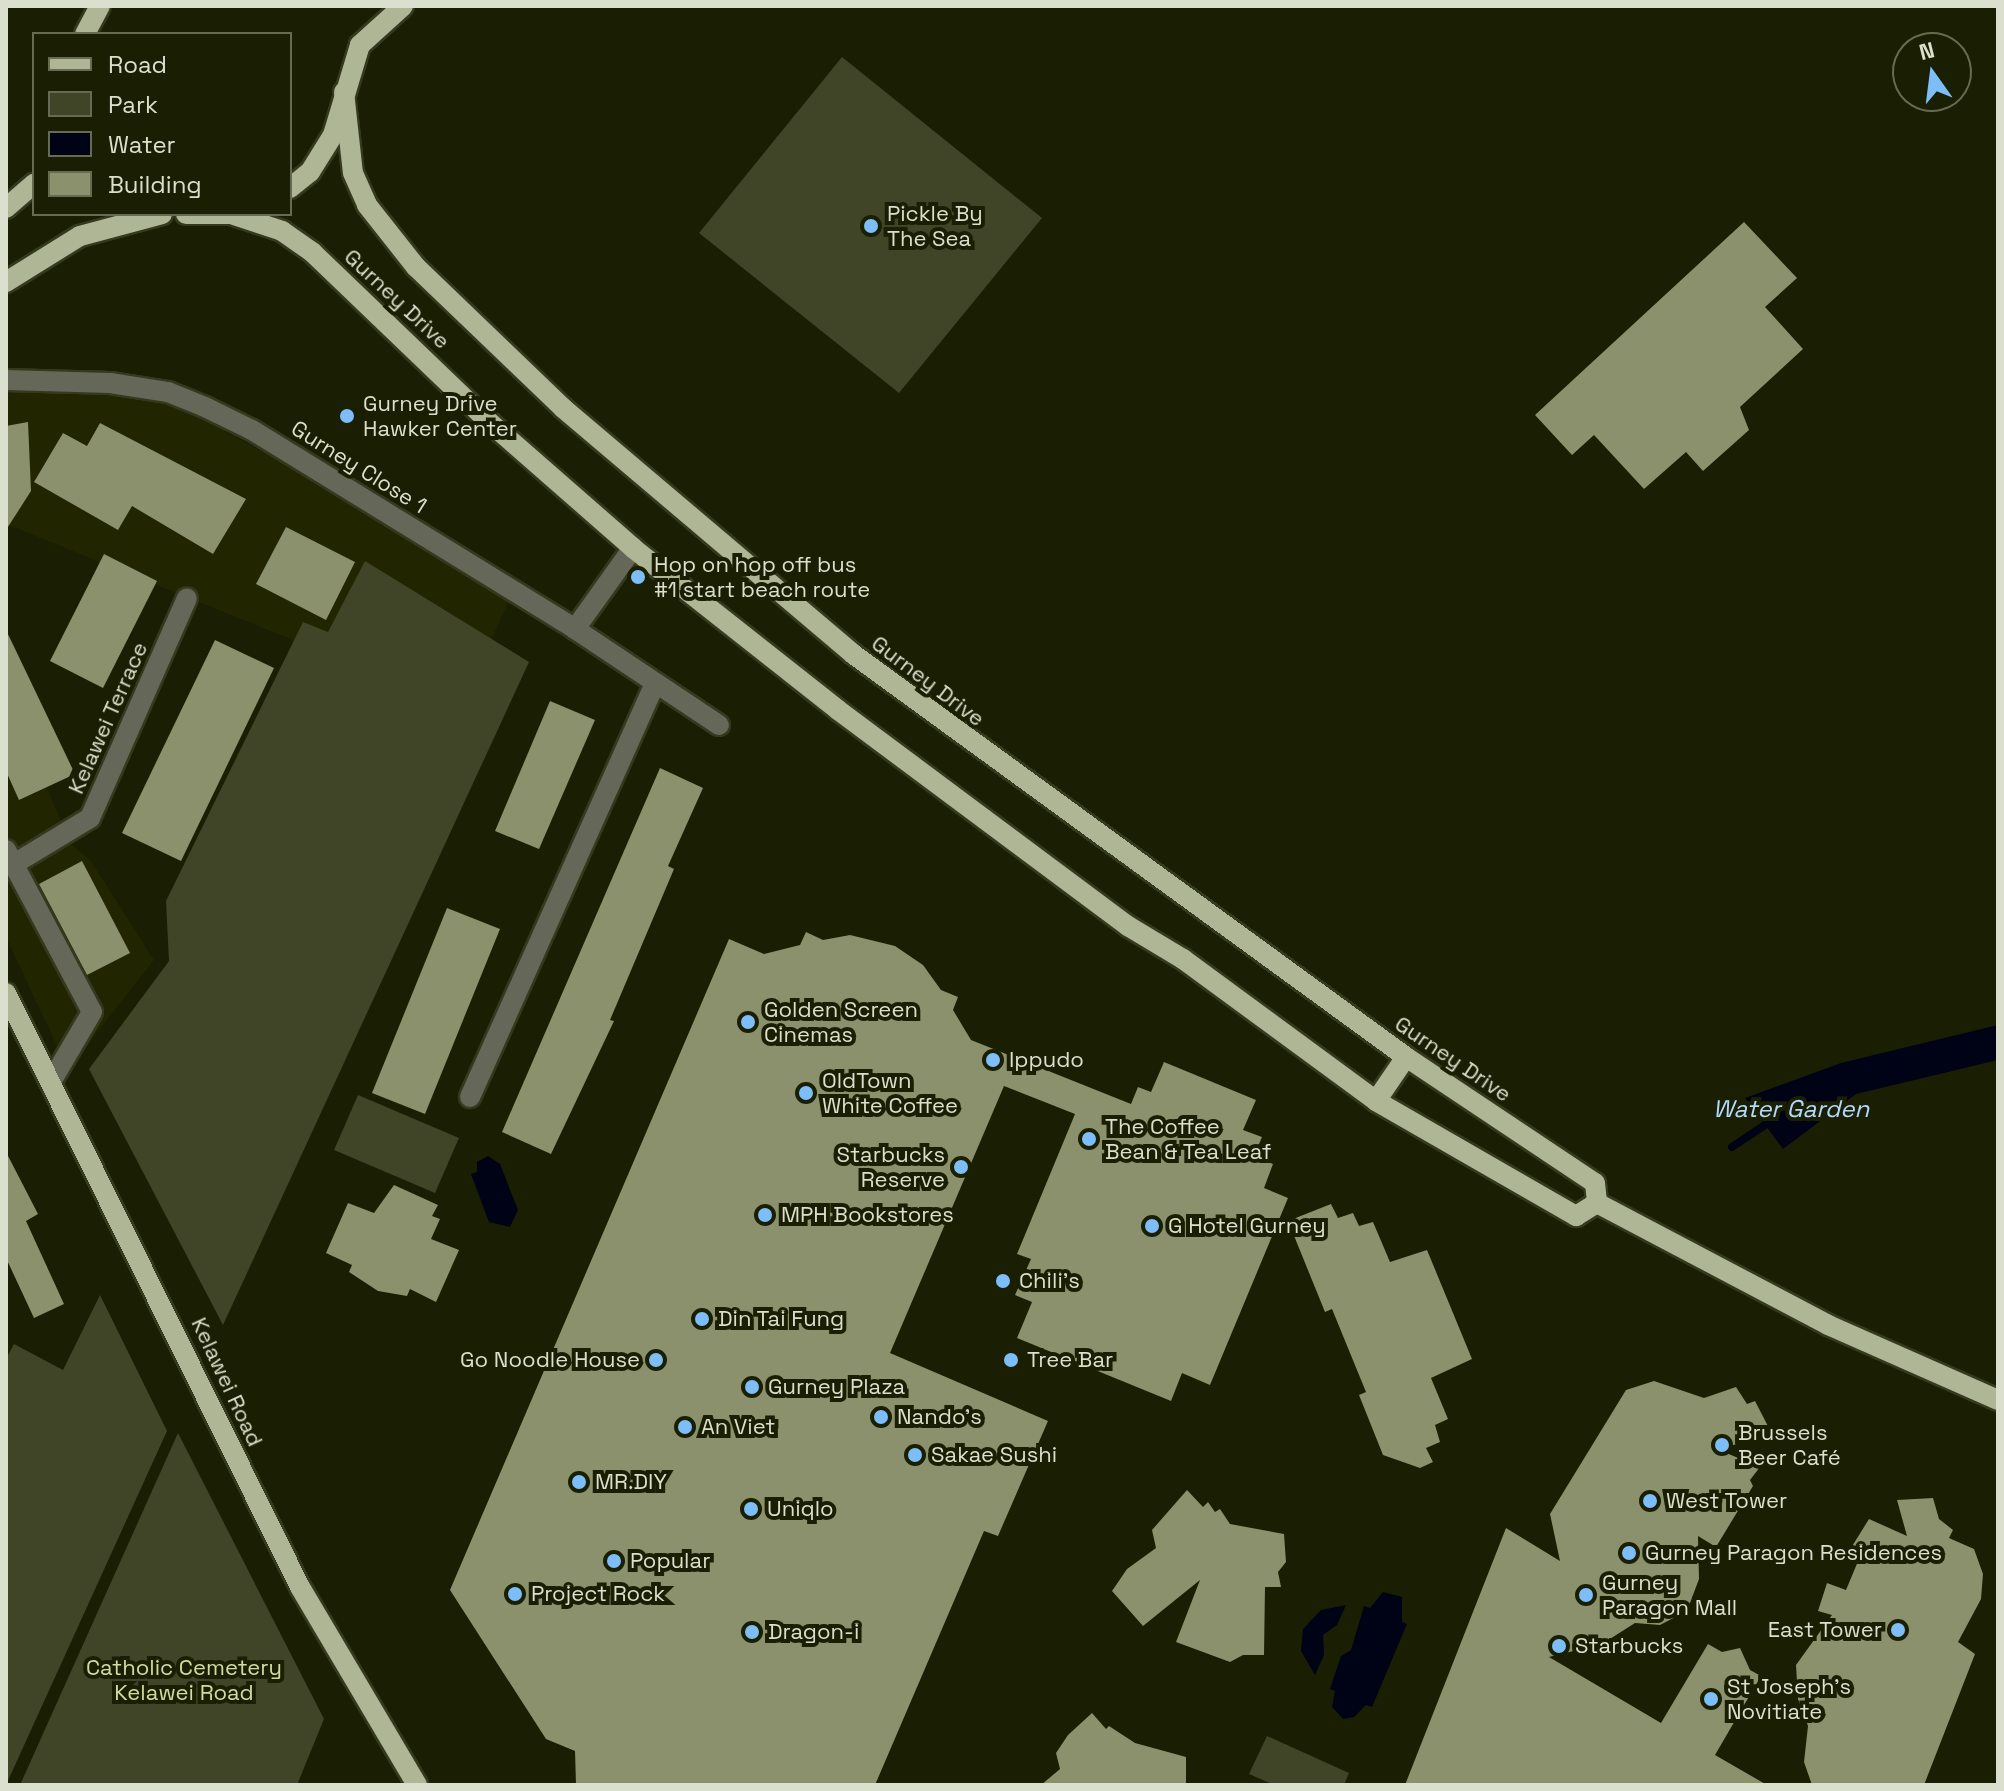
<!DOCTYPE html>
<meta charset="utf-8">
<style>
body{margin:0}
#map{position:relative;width:2004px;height:1791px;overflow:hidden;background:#1a1e02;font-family:"Space Grotesk",sans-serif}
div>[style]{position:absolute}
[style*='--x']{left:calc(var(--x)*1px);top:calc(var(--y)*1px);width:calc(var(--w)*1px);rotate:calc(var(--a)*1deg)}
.built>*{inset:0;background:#212500}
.green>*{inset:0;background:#404527}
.water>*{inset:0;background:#000315}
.stream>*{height:8px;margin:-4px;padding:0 4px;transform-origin:4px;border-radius:4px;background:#000315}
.building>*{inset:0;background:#8a916c}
.roads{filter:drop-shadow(2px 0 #35391e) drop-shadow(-2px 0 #35391e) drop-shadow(0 2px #35391e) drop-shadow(0 -2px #35391e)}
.minor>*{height:20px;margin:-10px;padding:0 10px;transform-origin:10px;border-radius:10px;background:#656858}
.major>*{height:20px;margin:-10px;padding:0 10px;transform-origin:10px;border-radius:10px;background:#afb695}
.dots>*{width:22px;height:22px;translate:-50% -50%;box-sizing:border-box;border:4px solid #1a1e02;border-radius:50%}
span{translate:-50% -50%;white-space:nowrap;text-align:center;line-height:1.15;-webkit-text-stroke:8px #1a1e02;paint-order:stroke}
.poi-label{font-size:22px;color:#dbdfcd}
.left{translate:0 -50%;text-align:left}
.right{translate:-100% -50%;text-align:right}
.street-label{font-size:22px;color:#dbdfcd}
.park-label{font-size:22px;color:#d1dc9e}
.water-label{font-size:24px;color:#b2d9fe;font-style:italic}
.frame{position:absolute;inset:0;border:8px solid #dbdfcd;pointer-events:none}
.legend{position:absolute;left:32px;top:32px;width:260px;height:184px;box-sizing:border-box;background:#1a1e02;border:2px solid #676b53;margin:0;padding:10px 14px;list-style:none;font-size:24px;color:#dbdfcd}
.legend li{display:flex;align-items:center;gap:16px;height:40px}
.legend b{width:40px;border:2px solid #676b53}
.north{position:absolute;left:1892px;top:32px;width:80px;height:80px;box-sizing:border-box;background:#1a1e02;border:2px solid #676b53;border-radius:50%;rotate:346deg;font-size:22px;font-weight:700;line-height:32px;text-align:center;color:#dbdfcd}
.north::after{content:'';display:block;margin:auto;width:28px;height:36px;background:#7dbef9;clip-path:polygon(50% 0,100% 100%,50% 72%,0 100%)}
</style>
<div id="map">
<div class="built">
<div style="clip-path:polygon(6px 369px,178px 406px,515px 588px,460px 708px,6px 524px)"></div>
<div style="clip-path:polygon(6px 690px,70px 843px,91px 861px,154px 960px,68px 1070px,6px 937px)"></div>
</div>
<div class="green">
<div style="clip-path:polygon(842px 57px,1042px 218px,899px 393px,699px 233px)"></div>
<div style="clip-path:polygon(365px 561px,529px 662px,223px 1325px,89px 1069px,169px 961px,166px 901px,303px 622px,328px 632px)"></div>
<div style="clip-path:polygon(358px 1095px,459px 1138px,435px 1193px,334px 1150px)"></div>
<div style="clip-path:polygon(100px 1295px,167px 1431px,6px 1785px,6px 1359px,14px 1344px,63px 1370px)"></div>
<div style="clip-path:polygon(178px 1433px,324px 1719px,297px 1785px,20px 1785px)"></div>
<div style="clip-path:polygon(1267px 1736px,1349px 1773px,1344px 1785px,1274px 1785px,1249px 1774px)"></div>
</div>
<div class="water">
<div style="clip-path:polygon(1998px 1025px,1998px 1060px,1856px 1094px,1783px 1149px,1745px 1098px,1841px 1063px)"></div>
<div style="clip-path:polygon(488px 1156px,500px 1164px,518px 1210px,510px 1227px,489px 1222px,471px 1174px,477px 1172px,477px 1162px)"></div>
<div style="clip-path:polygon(1383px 1592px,1402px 1597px,1402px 1622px,1407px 1624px,1372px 1707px,1366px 1705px,1354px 1717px,1343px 1719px,1332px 1707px,1335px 1691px,1330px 1689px,1341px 1656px,1351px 1650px,1364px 1606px,1370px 1608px)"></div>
<div style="clip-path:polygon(1346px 1605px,1337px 1625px,1323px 1635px,1324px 1655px,1315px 1675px,1301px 1651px,1303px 1629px,1321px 1610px)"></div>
</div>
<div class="stream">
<div style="--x:1732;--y:1147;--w:47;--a:-33.7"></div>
</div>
<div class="building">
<div style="clip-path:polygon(1744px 222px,1797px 278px,1765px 307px,1803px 349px,1740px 407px,1749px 430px,1703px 471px,1686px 452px,1644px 489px,1594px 435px,1572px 455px,1535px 415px)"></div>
<div style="clip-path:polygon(28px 422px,31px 491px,6px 530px,6px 426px)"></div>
<div style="clip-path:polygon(100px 423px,246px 499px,213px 554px,132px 506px,118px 530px,34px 482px,63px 433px,87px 446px)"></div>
<div style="clip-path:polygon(286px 527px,355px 562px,326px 620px,256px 584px)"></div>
<div style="clip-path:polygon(104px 554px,157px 581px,103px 688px,50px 661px)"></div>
<div style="clip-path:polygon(6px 630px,75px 774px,19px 800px,6px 771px)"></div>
<div style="clip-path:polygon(215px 640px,274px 668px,181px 861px,122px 833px)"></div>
<div style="clip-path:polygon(550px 701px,595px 720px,539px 849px,495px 831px)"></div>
<div style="clip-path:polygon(660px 768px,703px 788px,668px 866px,674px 869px,610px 1020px,614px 1021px,551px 1154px,502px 1132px)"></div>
<div style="clip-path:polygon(82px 861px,130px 953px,87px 975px,39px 884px)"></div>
<div style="clip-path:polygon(447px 908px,500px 929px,425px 1114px,372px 1093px)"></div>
<div style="clip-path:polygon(806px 932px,823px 940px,850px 935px,895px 946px,923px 965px,941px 990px,958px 997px,953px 1010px,971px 1040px,1131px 1104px,1138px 1087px,1151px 1092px,1164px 1062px,1256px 1100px,1243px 1130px,1262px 1137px,1254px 1156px,1273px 1164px,1264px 1188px,1288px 1198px,1210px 1385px,1182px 1373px,1171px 1401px,1017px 1338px,1032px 1302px,1015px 1295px,1031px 1259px,1017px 1254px,1075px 1114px,1004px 1086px,890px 1353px,1048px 1421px,998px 1536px,984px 1531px,875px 1785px,576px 1785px,575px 1751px,546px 1739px,450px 1590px,729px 939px,764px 954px,800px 945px)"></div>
<div style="clip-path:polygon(6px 1152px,38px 1214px,26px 1221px,64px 1304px,34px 1318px,6px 1258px)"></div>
<div style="clip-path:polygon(394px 1185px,438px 1205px,432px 1216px,440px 1219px,431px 1239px,459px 1250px,436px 1302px,410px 1289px,407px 1296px,378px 1291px,349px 1272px,352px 1265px,326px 1253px,348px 1203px,374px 1213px)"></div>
<div style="clip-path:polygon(1331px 1204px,1338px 1218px,1353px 1213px,1359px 1226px,1373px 1222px,1390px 1262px,1427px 1250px,1472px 1359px,1431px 1378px,1448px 1419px,1435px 1425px,1440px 1442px,1426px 1448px,1433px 1462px,1420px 1468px,1383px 1455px,1359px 1395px,1366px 1392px,1332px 1309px,1325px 1312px,1288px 1221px)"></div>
<div style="clip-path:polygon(1654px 1381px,1704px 1398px,1736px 1387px,1747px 1404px,1755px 1401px,1771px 1432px,1719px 1450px,1760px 1467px,1750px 1480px,1753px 1486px,1716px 1547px,1698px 1536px,1699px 1579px,1687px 1611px,1660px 1625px,1635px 1623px,1602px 1644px,1549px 1657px,1661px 1723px,1708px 1644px,1722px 1652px,1740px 1648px,1750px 1670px,1761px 1676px,1715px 1755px,1767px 1785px,1405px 1785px,1506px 1528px,1560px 1561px,1550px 1514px,1626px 1390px)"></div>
<div style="clip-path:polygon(1187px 1490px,1203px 1507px,1208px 1502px,1215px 1512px,1220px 1509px,1230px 1524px,1284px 1534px,1286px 1562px,1278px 1572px,1281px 1587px,1265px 1587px,1264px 1655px,1243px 1655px,1230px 1662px,1176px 1642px,1200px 1580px,1143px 1626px,1112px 1591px,1127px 1569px,1156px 1548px,1152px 1530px)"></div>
<div style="clip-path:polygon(1933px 1498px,1939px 1519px,1953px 1530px,1949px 1538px,1974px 1549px,1983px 1574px,1981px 1599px,1958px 1642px,1975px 1654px,1924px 1785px,1812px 1785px,1804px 1762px,1808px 1726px,1798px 1699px,1796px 1665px,1832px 1615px,1818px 1611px,1827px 1583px,1846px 1590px,1861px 1554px,1851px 1548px,1869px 1519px,1907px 1536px,1897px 1500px)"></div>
<div style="clip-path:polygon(1092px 1713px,1106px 1729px,1109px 1726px,1135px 1743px,1186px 1757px,1186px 1785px,1041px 1785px,1060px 1769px,1056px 1753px,1068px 1735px)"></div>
</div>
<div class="roads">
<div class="minor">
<div style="--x:6;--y:380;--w:104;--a:1.7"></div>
<div style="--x:110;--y:383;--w:59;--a:8.8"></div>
<div style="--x:168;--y:392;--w:40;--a:22"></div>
<div style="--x:205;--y:407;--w:52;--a:26.1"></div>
<div style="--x:252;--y:430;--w:379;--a:31.6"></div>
<div style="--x:575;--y:629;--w:173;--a:33.7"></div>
<div style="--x:575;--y:629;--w:100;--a:-54.4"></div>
<div style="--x:6;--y:850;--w:183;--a:62"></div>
<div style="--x:92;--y:1012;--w:81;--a:120.4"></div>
<div style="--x:14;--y:864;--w:89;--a:-31.2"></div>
<div style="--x:90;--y:818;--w:240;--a:-66.2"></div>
<div style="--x:470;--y:1097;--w:453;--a:-65.9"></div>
</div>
<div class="major">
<div style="--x:85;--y:34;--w:32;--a:-62"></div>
<div style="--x:344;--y:92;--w:81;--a:83.7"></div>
<div style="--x:353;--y:173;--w:35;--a:66"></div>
<div style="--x:367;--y:205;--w:79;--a:51.7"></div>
<div style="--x:416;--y:267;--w:204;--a:43.8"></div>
<div style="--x:563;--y:408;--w:380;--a:40.3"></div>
<div style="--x:853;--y:654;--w:684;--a:36.08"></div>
<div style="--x:1406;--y:1057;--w:227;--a:33.7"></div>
<div style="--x:1595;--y:1183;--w:20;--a:84"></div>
<div style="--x:290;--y:188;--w:26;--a:-39"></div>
<div style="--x:310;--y:172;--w:44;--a:-58.1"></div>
<div style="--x:333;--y:135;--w:94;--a:-73.3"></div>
<div style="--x:360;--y:45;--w:58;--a:-42.2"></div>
<div style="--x:6;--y:208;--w:37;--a:-41"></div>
<div style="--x:186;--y:214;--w:50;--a:0"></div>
<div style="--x:234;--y:215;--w:51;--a:18.4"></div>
<div style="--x:282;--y:231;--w:38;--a:35"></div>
<div style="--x:313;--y:253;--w:241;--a:43.8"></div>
<div style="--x:487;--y:420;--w:194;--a:41.2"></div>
<div style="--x:633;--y:548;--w:261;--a:38.3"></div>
<div style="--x:838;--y:710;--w:362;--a:36.7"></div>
<div style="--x:1128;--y:926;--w:64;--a:31"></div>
<div style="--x:1183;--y:959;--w:240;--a:36.3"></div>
<div style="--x:1376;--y:1101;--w:231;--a:29.9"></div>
<div style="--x:1576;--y:1216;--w:25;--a:-32"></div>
<div style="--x:6;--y:282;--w:87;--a:-31.9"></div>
<div style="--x:80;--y:236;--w:85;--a:-15"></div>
<div style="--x:6;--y:993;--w:663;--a:63.67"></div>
<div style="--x:300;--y:1587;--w:230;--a:59.4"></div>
<div style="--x:1376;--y:1101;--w:53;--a:-55.7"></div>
<div style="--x:1597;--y:1203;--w:261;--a:27.8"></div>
<div style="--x:1828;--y:1325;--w:186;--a:23.8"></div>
</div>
</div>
<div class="dots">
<div style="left:871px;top:226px;background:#7dbef9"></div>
<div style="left:347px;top:416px;background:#7dbef9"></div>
<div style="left:638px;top:577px;background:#7dbef9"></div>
<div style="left:748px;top:1022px;background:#7dbef9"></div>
<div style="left:993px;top:1060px;background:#7dbef9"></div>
<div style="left:806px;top:1093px;background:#7dbef9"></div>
<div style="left:1089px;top:1139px;background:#7dbef9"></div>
<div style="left:961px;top:1167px;background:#7dbef9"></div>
<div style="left:765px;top:1215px;background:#7dbef9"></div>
<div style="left:1152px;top:1226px;background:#7dbef9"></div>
<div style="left:1003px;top:1281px;background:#7dbef9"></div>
<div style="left:702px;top:1319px;background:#7dbef9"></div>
<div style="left:656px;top:1360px;background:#7dbef9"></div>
<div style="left:1011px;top:1360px;background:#7dbef9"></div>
<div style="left:752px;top:1387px;background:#7dbef9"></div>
<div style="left:881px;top:1417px;background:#7dbef9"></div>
<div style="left:685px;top:1427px;background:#7dbef9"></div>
<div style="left:1722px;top:1445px;background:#7dbef9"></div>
<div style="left:915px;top:1455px;background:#7dbef9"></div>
<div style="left:579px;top:1482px;background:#7dbef9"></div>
<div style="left:1650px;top:1501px;background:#7dbef9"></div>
<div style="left:751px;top:1509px;background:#7dbef9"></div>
<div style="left:1629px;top:1553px;background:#7dbef9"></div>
<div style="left:614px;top:1561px;background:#7dbef9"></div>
<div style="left:515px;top:1594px;background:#7dbef9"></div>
<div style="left:1586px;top:1595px;background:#7dbef9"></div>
<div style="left:1898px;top:1630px;background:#7dbef9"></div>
<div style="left:752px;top:1632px;background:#7dbef9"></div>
<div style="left:1559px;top:1646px;background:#7dbef9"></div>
<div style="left:1711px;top:1699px;background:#7dbef9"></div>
</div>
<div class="poi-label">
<span class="left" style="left:887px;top:226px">Pickle By<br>The Sea</span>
<span class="left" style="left:363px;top:416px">Gurney Drive<br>Hawker Center</span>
<span class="left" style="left:654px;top:577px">Hop on hop off bus<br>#1 start beach route</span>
<span class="left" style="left:764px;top:1022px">Golden Screen<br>Cinemas</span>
<span class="left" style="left:1009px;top:1060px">Ippudo</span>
<span class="left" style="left:822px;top:1093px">OldTown<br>White Coffee</span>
<span class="left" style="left:1105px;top:1139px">The Coffee<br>Bean &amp; Tea Leaf</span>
<span class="right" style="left:945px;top:1167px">Starbucks<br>Reserve</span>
<span class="left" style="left:781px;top:1215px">MPH Bookstores</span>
<span class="left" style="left:1168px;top:1226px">G Hotel Gurney</span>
<span class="left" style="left:1019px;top:1281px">Chili's</span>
<span class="left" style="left:718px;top:1319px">Din Tai Fung</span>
<span class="right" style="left:640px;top:1360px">Go Noodle House</span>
<span class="left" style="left:1027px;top:1360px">Tree Bar</span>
<span class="left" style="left:768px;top:1387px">Gurney Plaza</span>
<span class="left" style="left:897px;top:1417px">Nando's</span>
<span class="left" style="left:701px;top:1427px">An Viet</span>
<span class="left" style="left:1738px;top:1445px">Brussels<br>Beer Café</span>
<span class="left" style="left:931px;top:1455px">Sakae Sushi</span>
<span class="left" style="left:595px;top:1482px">MR.DIY</span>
<span class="left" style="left:1666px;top:1501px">West Tower</span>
<span class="left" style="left:767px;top:1509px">Uniqlo</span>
<span class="left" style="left:1645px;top:1553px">Gurney Paragon Residences</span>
<span class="left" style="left:630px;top:1561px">Popular</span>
<span class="left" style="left:1602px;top:1595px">Gurney<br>Paragon Mall</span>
<span class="left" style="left:531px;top:1594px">Project Rock</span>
<span class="right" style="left:1882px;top:1630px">East Tower</span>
<span class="left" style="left:768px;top:1632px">Dragon-i</span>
<span class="left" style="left:1575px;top:1646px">Starbucks</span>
<span class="left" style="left:1727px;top:1699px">St Joseph's<br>Novitiate</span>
</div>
<div class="street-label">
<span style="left:397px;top:299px;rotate:43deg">Gurney Drive</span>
<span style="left:359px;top:467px;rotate:32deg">Gurney Close 1</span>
<span style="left:928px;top:681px;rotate:37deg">Gurney Drive</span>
<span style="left:108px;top:718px;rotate:-66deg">Kelawei Terrace</span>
<span style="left:1453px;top:1059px;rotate:34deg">Gurney Drive</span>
<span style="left:227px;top:1382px;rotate:65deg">Kelawei Road</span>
</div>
<div class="park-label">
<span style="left:184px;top:1680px">Catholic Cemetery<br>Kelawei Road</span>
</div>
<div class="water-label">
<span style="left:1791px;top:1109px">Water Garden</span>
</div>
<div class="frame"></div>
<ul class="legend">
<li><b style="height:10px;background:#afb695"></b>Road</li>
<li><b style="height:22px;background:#404527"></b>Park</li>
<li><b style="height:22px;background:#000315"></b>Water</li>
<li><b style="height:22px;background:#8a916c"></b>Building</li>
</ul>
<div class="north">N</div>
</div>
